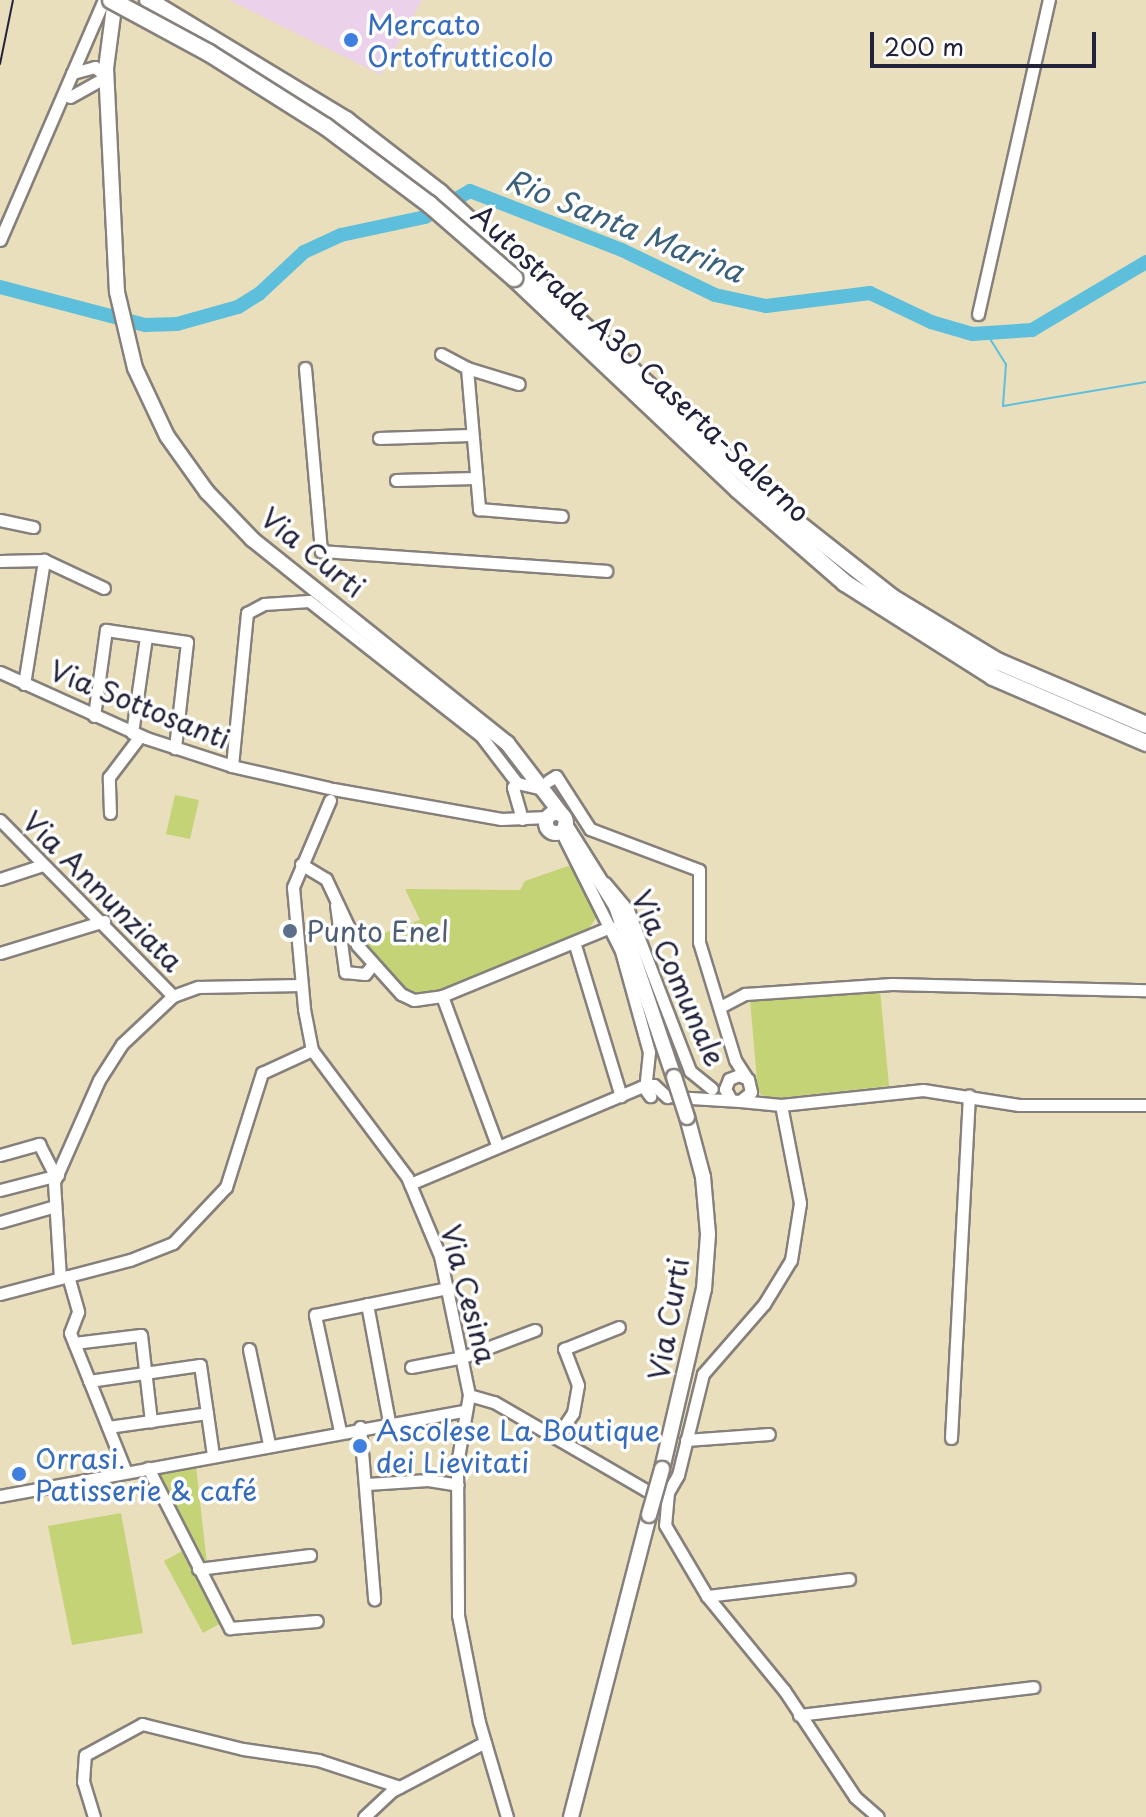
<!DOCTYPE html>
<meta charset="utf-8">
<style>
body{margin:0}
#map{position:relative;width:1146px;height:1817px;overflow:hidden;background:#e9dfbc;font-family:"Playpen Sans",sans-serif}
div>[style]{position:absolute}
[style*='--x']{left:calc(var(--x)*1px);top:calc(var(--y)*1px);width:calc(var(--w)*1px);rotate:calc(var(--a)*1deg)}
.built>*{inset:0;background:#ecd1ea}
.green>*{inset:0;background:#c3d376}
.stream>*{height:2px;margin:-1px;padding:0 1px;transform-origin:1px;border-radius:1px;background:#5ebfdd}
.river>*{height:14px;margin:-7px;padding:0 7px;transform-origin:7px;border-radius:7px;background:#5ebfdd}
.roads{filter:drop-shadow(2px 0 #86807c) drop-shadow(-2px 0 #86807c) drop-shadow(0 2px #86807c) drop-shadow(0 -2px #86807c)}
.minor>*{height:11px;margin:-5.5px;padding:0 5.5px;transform-origin:5.5px;border-radius:5.5px;background:#fff}
.major>*{height:14px;margin:-7px;padding:0 7px;transform-origin:7px;border-radius:7px;background:#fff}
.major>.ring{margin:-7px;padding:0;box-sizing:content-box;background:none;border:14px solid #fff;border-radius:50%}
.highway>*{height:16px;margin:-8px;padding:0 8px;transform-origin:8px;border-radius:8px;background:#fff}
.rail>*{height:2px;margin:-1px;padding:0 1px;transform-origin:1px;border-radius:1px;background:#22223b}
.bridges{filter:drop-shadow(2px 0 #86807c) drop-shadow(-2px 0 #86807c) drop-shadow(0 2px #86807c) drop-shadow(0 -2px #86807c)}
.major-bridge>*{height:14px;margin:-7px;padding:0 7px;transform-origin:7px;border-radius:7px;background:#fff}
.highway-bridge>*{height:16px;margin:-8px;padding:0 8px;transform-origin:8px;border-radius:8px;background:#fff}
.dots>*{width:22px;height:22px;translate:-50% -50%;box-sizing:border-box;border:4px solid #fff;border-radius:50%}
span{translate:-50% -50%;white-space:nowrap;text-align:center;line-height:1.15;-webkit-text-stroke:7px #fff;paint-order:stroke}
.shop-label{font-size:28px;color:#366cbe}
.left{translate:0 -50%;text-align:left}
.street-label{font-size:28px;color:#22223b}
.service-label{font-size:28px;color:#4e5e75}
.water-label{font-size:30px;color:#3a617c;font-style:italic}
.scale{position:absolute;left:870px;top:32px;width:226px;height:36px;box-sizing:border-box;border:4px solid #22223b;border-top:0;padding-left:10px;font-size:24px;line-height:28px;white-space:nowrap;color:#22223b;-webkit-text-stroke:6px #fff;paint-order:stroke}
</style>
<div id="map">
<div class="built">
<div style="clip-path:polygon(229px 0,422px 0,381px 75px)"></div>
</div>
<div class="green">
<div style="clip-path:polygon(175px 795px,199px 800px,190px 839px,166px 834px)"></div>
<div style="clip-path:polygon(571px 865px,598px 915px,585px 934px,428px 996px,404px 988px,362px 941px,420px 920px,405px 889px,520px 890px,525px 881px)"></div>
<div style="clip-path:polygon(880px 990px,889px 1086px,768px 1099px,758px 1092px,750px 1000px)"></div>
<div style="clip-path:polygon(196px 1466px,207px 1564px,198px 1565px,163px 1494px,160px 1472px)"></div>
<div style="clip-path:polygon(121px 1513px,143px 1633px,72px 1645px,48px 1526px)"></div>
<div style="clip-path:polygon(184px 1550px,223px 1622px,203px 1633px,164px 1561px)"></div>
</div>
<div class="stream">
<div style="--x:987;--y:334;--w:36;--a:58"></div>
<div style="--x:1006;--y:364;--w:42;--a:94.1"></div>
<div style="--x:1003;--y:406;--w:145;--a:-9.5"></div>
</div>
<div class="river">
<div style="--x:0;--y:287;--w:150;--a:14.7"></div>
<div style="--x:145;--y:325;--w:32;--a:-2"></div>
<div style="--x:177;--y:324;--w:63;--a:-15.6"></div>
<div style="--x:238;--y:307;--w:25;--a:-32"></div>
<div style="--x:259;--y:294;--w:62;--a:-43"></div>
<div style="--x:304;--y:252;--w:41;--a:-24.7"></div>
<div style="--x:341;--y:235;--w:86;--a:-12.1"></div>
<div style="--x:425;--y:217;--w:52;--a:-30"></div>
<div style="--x:470;--y:191;--w:163;--a:21.2"></div>
<div style="--x:622;--y:250;--w:103;--a:25.8"></div>
<div style="--x:715;--y:295;--w:52;--a:12.2"></div>
<div style="--x:766;--y:306;--w:105;--a:-7.1"></div>
<div style="--x:870;--y:293;--w:68;--a:25.4"></div>
<div style="--x:931;--y:322;--w:43;--a:16.3"></div>
<div style="--x:972;--y:334;--w:60;--a:-3.8"></div>
<div style="--x:1032;--y:330;--w:133;--a:-30.8"></div>
</div>
<div class="roads">
<div class="minor">
<div style="--x:70;--y:97;--w:41;--a:-29.1"></div>
<div style="--x:106;--y:77;--w:15;--a:-138"></div>
<div style="--x:95;--y:67;--w:24;--a:165"></div>
<div style="--x:0;--y:240;--w:262;--a:-66.6"></div>
<div style="--x:978;--y:314;--w:322;--a:-77.3"></div>
<div style="--x:441;--y:354;--w:30;--a:28"></div>
<div style="--x:467;--y:368;--w:142;--a:85.1"></div>
<div style="--x:479;--y:509;--w:83;--a:4.8"></div>
<div style="--x:305;--y:368;--w:184;--a:85"></div>
<div style="--x:321;--y:551;--w:286;--a:4"></div>
<div style="--x:467;--y:368;--w:54;--a:17.1"></div>
<div style="--x:379;--y:438;--w:91;--a:-1.9"></div>
<div style="--x:396;--y:480;--w:79;--a:-1.5"></div>
<div style="--x:0;--y:520;--w:34;--a:12"></div>
<div style="--x:0;--y:561;--w:44;--a:-1.3"></div>
<div style="--x:44;--y:560;--w:66;--a:25"></div>
<div style="--x:0;--y:672;--w:160;--a:24.3"></div>
<div style="--x:146;--y:738;--w:90;--a:18"></div>
<div style="--x:232;--y:766;--w:99;--a:12.8"></div>
<div style="--x:24;--y:684;--w:126;--a:-80.8"></div>
<div style="--x:94;--y:716;--w:87;--a:-82.1"></div>
<div style="--x:106;--y:630;--w:82;--a:8.4"></div>
<div style="--x:187;--y:642;--w:107;--a:96.5"></div>
<div style="--x:132;--y:733;--w:97;--a:-81.7"></div>
<div style="--x:232;--y:766;--w:154;--a:-84.4"></div>
<div style="--x:247;--y:613;--w:19;--a:-28"></div>
<div style="--x:264;--y:604;--w:45;--a:-3.8"></div>
<div style="--x:309;--y:601;--w:219;--a:38.1"></div>
<div style="--x:481;--y:736;--w:59;--a:52.5"></div>
<div style="--x:548;--y:781;--w:9;--a:-32"></div>
<div style="--x:556;--y:776;--w:63;--a:57.3"></div>
<div style="--x:590;--y:829;--w:116;--a:20.6"></div>
<div style="--x:699;--y:870;--w:72;--a:90"></div>
<div style="--x:699;--y:942;--w:123;--a:73"></div>
<div style="--x:735;--y:1060;--w:20;--a:57"></div>
<div style="--x:333;--y:789;--w:171;--a:10.1"></div>
<div style="--x:501;--y:819;--w:47;--a:-2.4"></div>
<div style="--x:330;--y:800;--w:95;--a:113"></div>
<div style="--x:293;--y:887;--w:122;--a:84.8"></div>
<div style="--x:304;--y:1009;--w:42;--a:79"></div>
<div style="--x:312;--y:1050;--w:159;--a:53.2"></div>
<div style="--x:407;--y:1177;--w:86;--a:67.3"></div>
<div style="--x:440;--y:1256;--w:142;--a:78.2"></div>
<div style="--x:469;--y:1395;--w:70;--a:99.9"></div>
<div style="--x:457;--y:1464;--w:151;--a:89.6"></div>
<div style="--x:458;--y:1615;--w:109;--a:78.9"></div>
<div style="--x:479;--y:1722;--w:99;--a:73.6"></div>
<div style="--x:110;--y:813;--w:36;--a:-92"></div>
<div style="--x:109;--y:777;--w:51;--a:-52.9"></div>
<div style="--x:522;--y:819;--w:33;--a:-106"></div>
<div style="--x:513;--y:787;--w:6;--a:-45"></div>
<div style="--x:517;--y:783;--w:22;--a:13"></div>
<div style="--x:0;--y:820;--w:247;--a:45.5"></div>
<div style="--x:565;--y:839;--w:125;--a:63.4"></div>
<div style="--x:621;--y:951;--w:105;--a:74.5"></div>
<div style="--x:649;--y:1052;--w:37;--a:96"></div>
<div style="--x:645;--y:1089;--w:9;--a:54"></div>
<div style="--x:301;--y:864;--w:29;--a:31"></div>
<div style="--x:326;--y:879;--w:73;--a:64.8"></div>
<div style="--x:357;--y:945;--w:66;--a:48.1"></div>
<div style="--x:401;--y:994;--w:14;--a:25"></div>
<div style="--x:414;--y:1000;--w:28;--a:-8"></div>
<div style="--x:442;--y:996;--w:182;--a:-22.3"></div>
<div style="--x:0;--y:879;--w:45;--a:-18"></div>
<div style="--x:605;--y:883;--w:35;--a:50"></div>
<div style="--x:628;--y:910;--w:173;--a:68.9"></div>
<div style="--x:690;--y:1071;--w:28;--a:39"></div>
<div style="--x:336;--y:905;--w:68;--a:82.3"></div>
<div style="--x:345;--y:972;--w:20;--a:6"></div>
<div style="--x:365;--y:974;--w:13;--a:-51"></div>
<div style="--x:575;--y:945;--w:158;--a:73.1"></div>
<div style="--x:0;--y:953;--w:109;--a:-17.1"></div>
<div style="--x:442;--y:996;--w:159;--a:69.7"></div>
<div style="--x:722;--y:1006;--w:26;--a:-28"></div>
<div style="--x:745;--y:994;--w:147;--a:-3.9"></div>
<div style="--x:892;--y:984;--w:254;--a:1.4"></div>
<div style="--x:674;--y:1097;--w:66;--a:3.5"></div>
<div style="--x:740;--y:1101;--w:14;--a:-39"></div>
<div style="--x:751;--y:1092;--w:13;--a:-103"></div>
<div style="--x:748;--y:1079;--w:10;--a:-156"></div>
<div style="--x:739;--y:1075;--w:11;--a:158"></div>
<div style="--x:729;--y:1079;--w:11;--a:112"></div>
<div style="--x:725;--y:1089;--w:10;--a:61"></div>
<div style="--x:740;--y:1101;--w:41;--a:5.6"></div>
<div style="--x:781;--y:1105;--w:143;--a:-6"></div>
<div style="--x:923;--y:1090;--w:97;--a:8.9"></div>
<div style="--x:1019;--y:1105;--w:127;--a:0"></div>
<div style="--x:781;--y:1105;--w:100;--a:79"></div>
<div style="--x:800;--y:1203;--w:58;--a:99"></div>
<div style="--x:791;--y:1260;--w:52;--a:121.5"></div>
<div style="--x:764;--y:1304;--w:93;--a:131.1"></div>
<div style="--x:703;--y:1374;--w:104;--a:103.9"></div>
<div style="--x:678;--y:1475;--w:20;--a:120"></div>
<div style="--x:668;--y:1492;--w:33;--a:95"></div>
<div style="--x:665;--y:1525;--w:82;--a:59.4"></div>
<div style="--x:707;--y:1596;--w:122;--a:50.7"></div>
<div style="--x:784;--y:1690;--w:128;--a:56.4"></div>
<div style="--x:855;--y:1797;--w:30;--a:41"></div>
<div style="--x:0;--y:1155;--w:41;--a:-15.8"></div>
<div style="--x:39;--y:1144;--w:36;--a:63"></div>
<div style="--x:410;--y:1184;--w:251;--a:-22.8"></div>
<div style="--x:641;--y:1087;--w:13;--a:-9"></div>
<div style="--x:654;--y:1085;--w:18;--a:43"></div>
<div style="--x:0;--y:1190;--w:60;--a:-14.5"></div>
<div style="--x:0;--y:1222;--w:57;--a:-16.2"></div>
<div style="--x:68;--y:1276;--w:37;--a:74"></div>
<div style="--x:78;--y:1312;--w:22;--a:111"></div>
<div style="--x:70;--y:1333;--w:150;--a:68.1"></div>
<div style="--x:60;--y:1278;--w:96;--a:-93.6"></div>
<div style="--x:54;--y:1182;--w:111;--a:-66.2"></div>
<div style="--x:99;--y:1080;--w:43;--a:-57.4"></div>
<div style="--x:122;--y:1044;--w:70;--a:-43.3"></div>
<div style="--x:173;--y:996;--w:27;--a:-20"></div>
<div style="--x:198;--y:987;--w:103;--a:-1.1"></div>
<div style="--x:0;--y:1294;--w:134;--a:-14.7"></div>
<div style="--x:130;--y:1260;--w:46;--a:-21.6"></div>
<div style="--x:173;--y:1243;--w:77;--a:-46.6"></div>
<div style="--x:226;--y:1187;--w:120;--a:-72.5"></div>
<div style="--x:262;--y:1073;--w:55;--a:-24.7"></div>
<div style="--x:367;--y:1304;--w:120;--a:79.4"></div>
<div style="--x:74;--y:1343;--w:67;--a:-6.8"></div>
<div style="--x:141;--y:1335;--w:87;--a:83.4"></div>
<div style="--x:249;--y:1349;--w:97;--a:78.1"></div>
<div style="--x:411;--y:1367;--w:53;--a:-10.9"></div>
<div style="--x:463;--y:1357;--w:77;--a:-20.6"></div>
<div style="--x:89;--y:1381;--w:112;--a:-8.2"></div>
<div style="--x:200;--y:1365;--w:91;--a:81.8"></div>
<div style="--x:469;--y:1395;--w:26;--a:16"></div>
<div style="--x:494;--y:1402;--w:176;--a:30.1"></div>
<div style="--x:646;--y:1490;--w:18;--a:6"></div>
<div style="--x:108;--y:1427;--w:100;--a:-8"></div>
<div style="--x:360;--y:1427;--w:173;--a:85.3"></div>
<div style="--x:340;--y:1431;--w:119;--a:-102.2"></div>
<div style="--x:315;--y:1315;--w:136;--a:-11.5"></div>
<div style="--x:556;--y:1438;--w:30;--a:-56"></div>
<div style="--x:573;--y:1413;--w:28;--a:-80"></div>
<div style="--x:578;--y:1385;--w:39;--a:-111"></div>
<div style="--x:564;--y:1349;--w:59;--a:-21.8"></div>
<div style="--x:951;--y:1438;--w:343;--a:-87"></div>
<div style="--x:686;--y:1440;--w:83;--a:-4.1"></div>
<div style="--x:148;--y:1468;--w:180;--a:62.9"></div>
<div style="--x:230;--y:1628;--w:87;--a:-4.6"></div>
<div style="--x:367;--y:1484;--w:61;--a:-3.8"></div>
<div style="--x:428;--y:1480;--w:30;--a:9"></div>
<div style="--x:0;--y:1496;--w:470;--a:-10.4"></div>
<div style="--x:198;--y:1569;--w:113;--a:-7.1"></div>
<div style="--x:707;--y:1596;--w:143;--a:-6.8"></div>
<div style="--x:799;--y:1715;--w:236;--a:-6.8"></div>
<div style="--x:94;--y:1817;--w:37;--a:-107"></div>
<div style="--x:83;--y:1782;--w:27;--a:-86"></div>
<div style="--x:85;--y:1755;--w:65;--a:-28.5"></div>
<div style="--x:142;--y:1724;--w:104;--a:13.9"></div>
<div style="--x:243;--y:1749;--w:76;--a:8.3"></div>
<div style="--x:318;--y:1760;--w:86;--a:18.2"></div>
<div style="--x:364;--y:1817;--w:38;--a:-43"></div>
<div style="--x:392;--y:1791;--w:105;--a:-27.8"></div>
</div>
<div class="major">
<div style="--x:115;--y:0;--w:69;--a:97.5"></div>
<div style="--x:106;--y:68;--w:224;--a:87.2"></div>
<div style="--x:117;--y:292;--w:78;--a:76.7"></div>
<div style="--x:135;--y:368;--w:75;--a:64.8"></div>
<div style="--x:167;--y:436;--w:69;--a:54.5"></div>
<div style="--x:207;--y:492;--w:65;--a:46.2"></div>
<div style="--x:252;--y:539;--w:327;--a:38.7"></div>
<div style="--x:507;--y:743;--w:92;--a:52.5"></div>
<div class="ring" style="left:546px;top:813px;width:6px;height:6px"></div>
<div style="--x:565;--y:825;--w:96;--a:57.8"></div>
<div style="--x:616;--y:906;--w:181;--a:71.3"></div>
<div style="--x:662;--y:1469;--w:185;--a:-76.9"></div>
<div style="--x:704;--y:1289;--w:55;--a:-85.8"></div>
<div style="--x:708;--y:1234;--w:57;--a:-95"></div>
<div style="--x:703;--y:1177;--w:62;--a:-104.9"></div>
<div style="--x:571;--y:1817;--w:312;--a:-75.5"></div>
</div>
<div class="highway">
<div style="--x:148;--y:0;--w:232;--a:31.2"></div>
<div style="--x:346;--y:120;--w:118;--a:37.7"></div>
<div style="--x:439;--y:192;--w:490;--a:42.7"></div>
<div style="--x:799;--y:524;--w:120;--a:38.2"></div>
<div style="--x:893;--y:598;--w:122;--a:31.2"></div>
<div style="--x:997;--y:661;--w:162;--a:23.2"></div>
<div style="--x:514;--y:278;--w:308;--a:43.4"></div>
<div style="--x:738;--y:490;--w:142;--a:41"></div>
<div style="--x:845;--y:583;--w:175;--a:32.4"></div>
<div style="--x:993;--y:677;--w:167;--a:23.3"></div>
</div>
</div>
<div class="rail">
<div style="--x:0;--y:64;--w:65;--a:-78.5"></div>
</div>
<div class="bridges">
<div class="major-bridge">
<div style="--x:674;--y:1077;--w:42;--a:72"></div>
<div style="--x:649;--y:1515;--w:48;--a:-74.2"></div>
</div>
<div class="highway-bridge">
<div style="--x:111;--y:0;--w:111;--a:28.4"></div>
<div style="--x:209;--y:53;--w:138;--a:32.3"></div>
<div style="--x:326;--y:127;--w:129;--a:36.8"></div>
<div style="--x:429;--y:204;--w:113;--a:41"></div>
</div>
</div>
<div class="dots">
<div style="left:351px;top:40px;background:#3f7fe0"></div>
<div style="left:290px;top:931px;background:#5c6f8a"></div>
<div style="left:360px;top:1446px;background:#3f7fe0"></div>
<div style="left:19px;top:1474px;background:#3f7fe0"></div>
</div>
<div class="shop-label">
<span class="left" style="left:367px;top:40px">Mercato<br>Ortofrutticolo</span>
<span class="left" style="left:376px;top:1446px">Ascolese La Boutique<br>dei Lievitati</span>
<span class="left" style="left:35px;top:1474px">Orrasi.<br>Patisserie &amp; café</span>
</div>
<div class="street-label">
<span style="left:641px;top:363px;rotate:43deg">Autostrada A30 Caserta-Salerno</span>
<span style="left:313px;top:552px;rotate:39deg">Via Curti</span>
<span style="left:140px;top:704px;rotate:22deg">Via Sottosanti</span>
<span style="left:103px;top:891px;rotate:45deg">Via Annunziata</span>
<span style="left:679px;top:978px;rotate:66deg">Via Comunale</span>
<span style="left:469px;top:1294px;rotate:75deg">Via Cesina</span>
<span style="left:668px;top:1319px;rotate:-80deg">Via Curti</span>
</div>
<div class="service-label">
<span class="left" style="left:306px;top:931px">Punto Enel</span>
</div>
<div class="water-label">
<span style="left:625px;top:225px;rotate:22deg">Rio Santa Marina</span>
</div>
<div class="scale">200 m</div>
</div>
